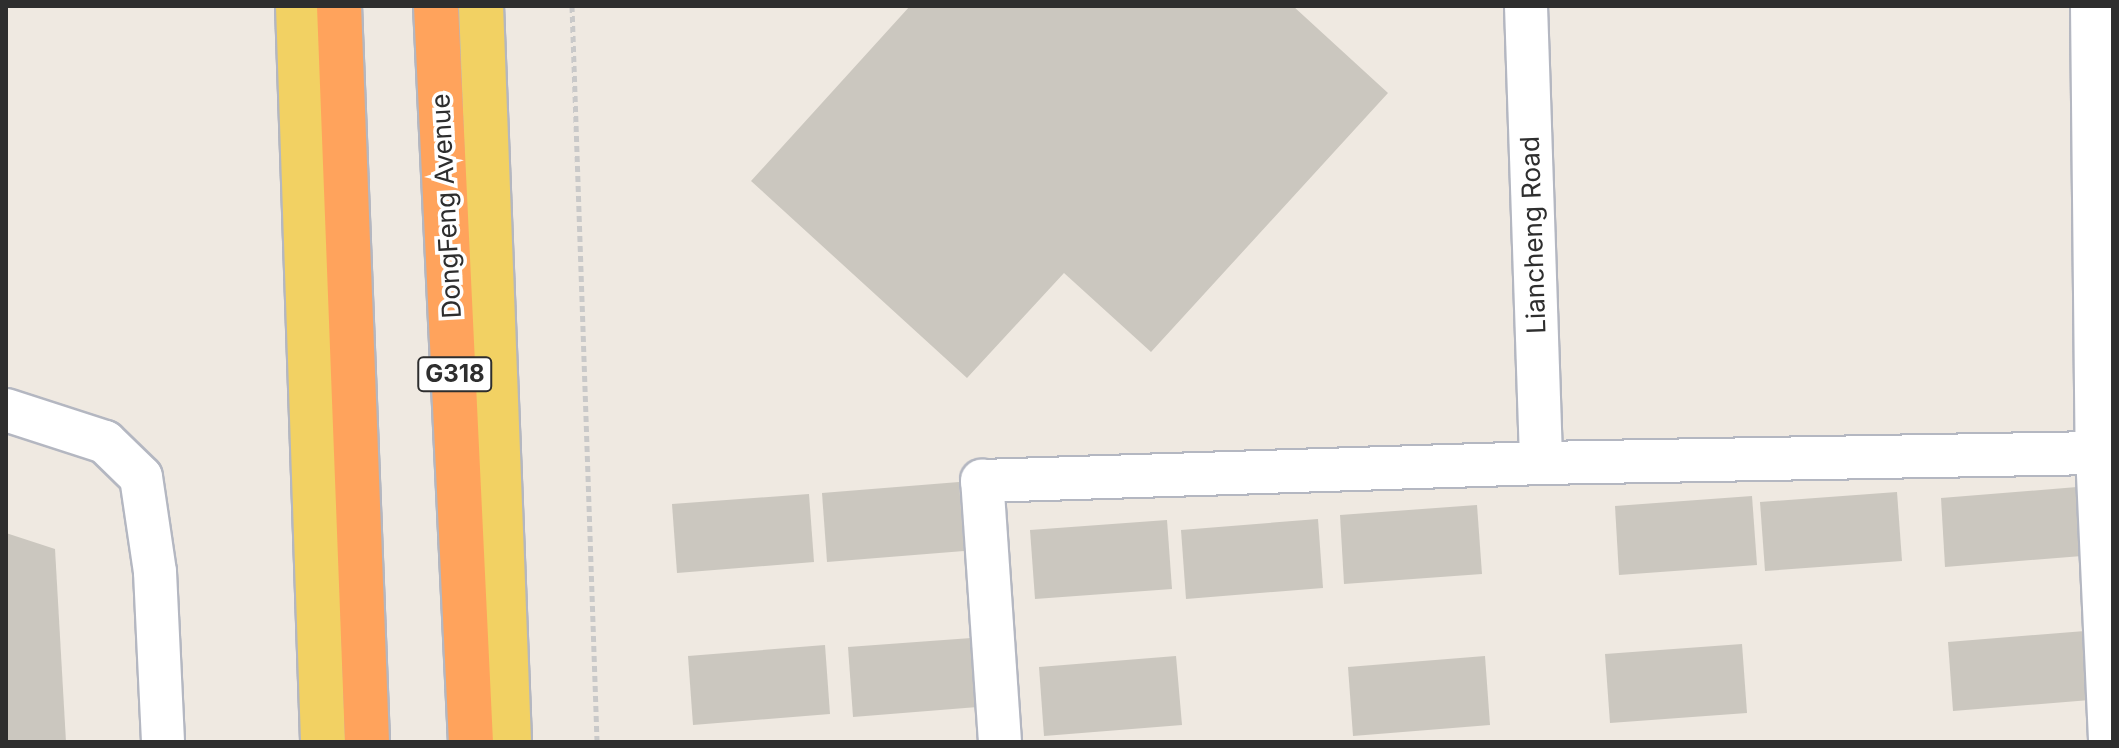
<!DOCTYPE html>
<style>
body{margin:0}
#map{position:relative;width:2119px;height:748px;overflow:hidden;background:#efe9e1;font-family:Inter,sans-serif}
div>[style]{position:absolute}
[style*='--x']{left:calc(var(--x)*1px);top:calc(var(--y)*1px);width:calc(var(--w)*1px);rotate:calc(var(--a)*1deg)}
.building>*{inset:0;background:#cbc7bf}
.path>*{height:5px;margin-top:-2.5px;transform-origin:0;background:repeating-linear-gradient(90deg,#c9c9c9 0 6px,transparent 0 10px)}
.roads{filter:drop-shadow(2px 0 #b4b7c1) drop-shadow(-2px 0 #b4b7c1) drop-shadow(0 2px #b4b7c1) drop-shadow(0 -2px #b4b7c1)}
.minor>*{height:42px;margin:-21px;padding:0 21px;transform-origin:21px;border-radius:21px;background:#fff}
.major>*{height:44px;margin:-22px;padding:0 22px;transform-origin:22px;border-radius:22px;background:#f2d163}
.highway>*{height:44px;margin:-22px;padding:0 22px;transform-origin:22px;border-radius:22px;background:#ffa35c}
span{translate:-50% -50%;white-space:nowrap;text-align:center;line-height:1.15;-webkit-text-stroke:7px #fff;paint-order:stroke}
.shield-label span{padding:2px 6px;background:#fff;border:2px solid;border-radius:6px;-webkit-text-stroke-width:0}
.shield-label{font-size:24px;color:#2e2e2e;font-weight:700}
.street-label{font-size:26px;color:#2e2e2e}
.frame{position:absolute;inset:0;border:8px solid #2e2e2e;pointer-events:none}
</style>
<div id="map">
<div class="building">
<div style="clip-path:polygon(910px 6px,1293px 6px,1388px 93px,1151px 352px,1064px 273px,967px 378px,751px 181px)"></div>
<div style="clip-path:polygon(959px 482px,964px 551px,827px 562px,822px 493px)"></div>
<div style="clip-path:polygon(2077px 487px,2082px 556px,1945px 567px,1941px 498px)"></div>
<div style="clip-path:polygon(1897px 492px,1902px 561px,1765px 571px,1760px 502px)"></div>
<div style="clip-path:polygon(809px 494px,814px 562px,677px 573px,672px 504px)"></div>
<div style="clip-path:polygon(1752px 496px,1757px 565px,1619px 575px,1615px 506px)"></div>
<div style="clip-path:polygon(1477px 505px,1482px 574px,1344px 584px,1340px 515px)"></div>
<div style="clip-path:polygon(1318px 519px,1323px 588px,1186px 599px,1181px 530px)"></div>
<div style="clip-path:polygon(1167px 520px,1172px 589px,1035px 599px,1030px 530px)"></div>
<div style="clip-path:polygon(6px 533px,55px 549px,66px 742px,6px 742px)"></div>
<div style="clip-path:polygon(2085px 631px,2090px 700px,1953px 711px,1948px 642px)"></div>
<div style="clip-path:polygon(985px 637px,990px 706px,853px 717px,848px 647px)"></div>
<div style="clip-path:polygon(1742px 644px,1747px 713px,1610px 723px,1605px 654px)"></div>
<div style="clip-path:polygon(825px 645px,830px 714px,693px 725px,688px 656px)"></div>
<div style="clip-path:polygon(1176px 656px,1182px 725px,1044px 736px,1039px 667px)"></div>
<div style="clip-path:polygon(1485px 656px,1490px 725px,1353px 736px,1348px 667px)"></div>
</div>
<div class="path">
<div style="--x:572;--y:6;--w:736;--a:88.05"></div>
</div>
<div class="roads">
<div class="minor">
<div style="--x:1526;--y:6;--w:457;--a:88.1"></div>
<div style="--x:2092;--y:6;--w:447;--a:89.4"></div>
<div style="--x:2097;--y:453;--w:289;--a:87.4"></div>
<div style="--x:6;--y:410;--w:104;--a:17.9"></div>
<div style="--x:105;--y:442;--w:50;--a:44.2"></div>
<div style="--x:141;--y:477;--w:96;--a:81.6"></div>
<div style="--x:155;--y:572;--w:170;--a:87.3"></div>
<div style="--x:1000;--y:742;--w:262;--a:-93.9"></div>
<div style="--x:982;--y:481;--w:559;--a:-1.84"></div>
<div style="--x:1541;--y:463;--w:556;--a:-1.03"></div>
</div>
<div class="major">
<div style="--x:298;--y:6;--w:736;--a:88.05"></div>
<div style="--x:481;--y:6;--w:737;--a:87.82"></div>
</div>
<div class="highway">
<div style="--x:339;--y:6;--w:737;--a:87.82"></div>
<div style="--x:436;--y:6;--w:737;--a:87.28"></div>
</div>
</div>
<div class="shield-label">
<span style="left:455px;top:374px">G318</span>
</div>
<div class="street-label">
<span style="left:446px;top:206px;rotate:-93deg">DongFeng Avenue</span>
<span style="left:1533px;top:235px;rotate:-92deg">Liancheng Road</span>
</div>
<div class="frame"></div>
</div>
